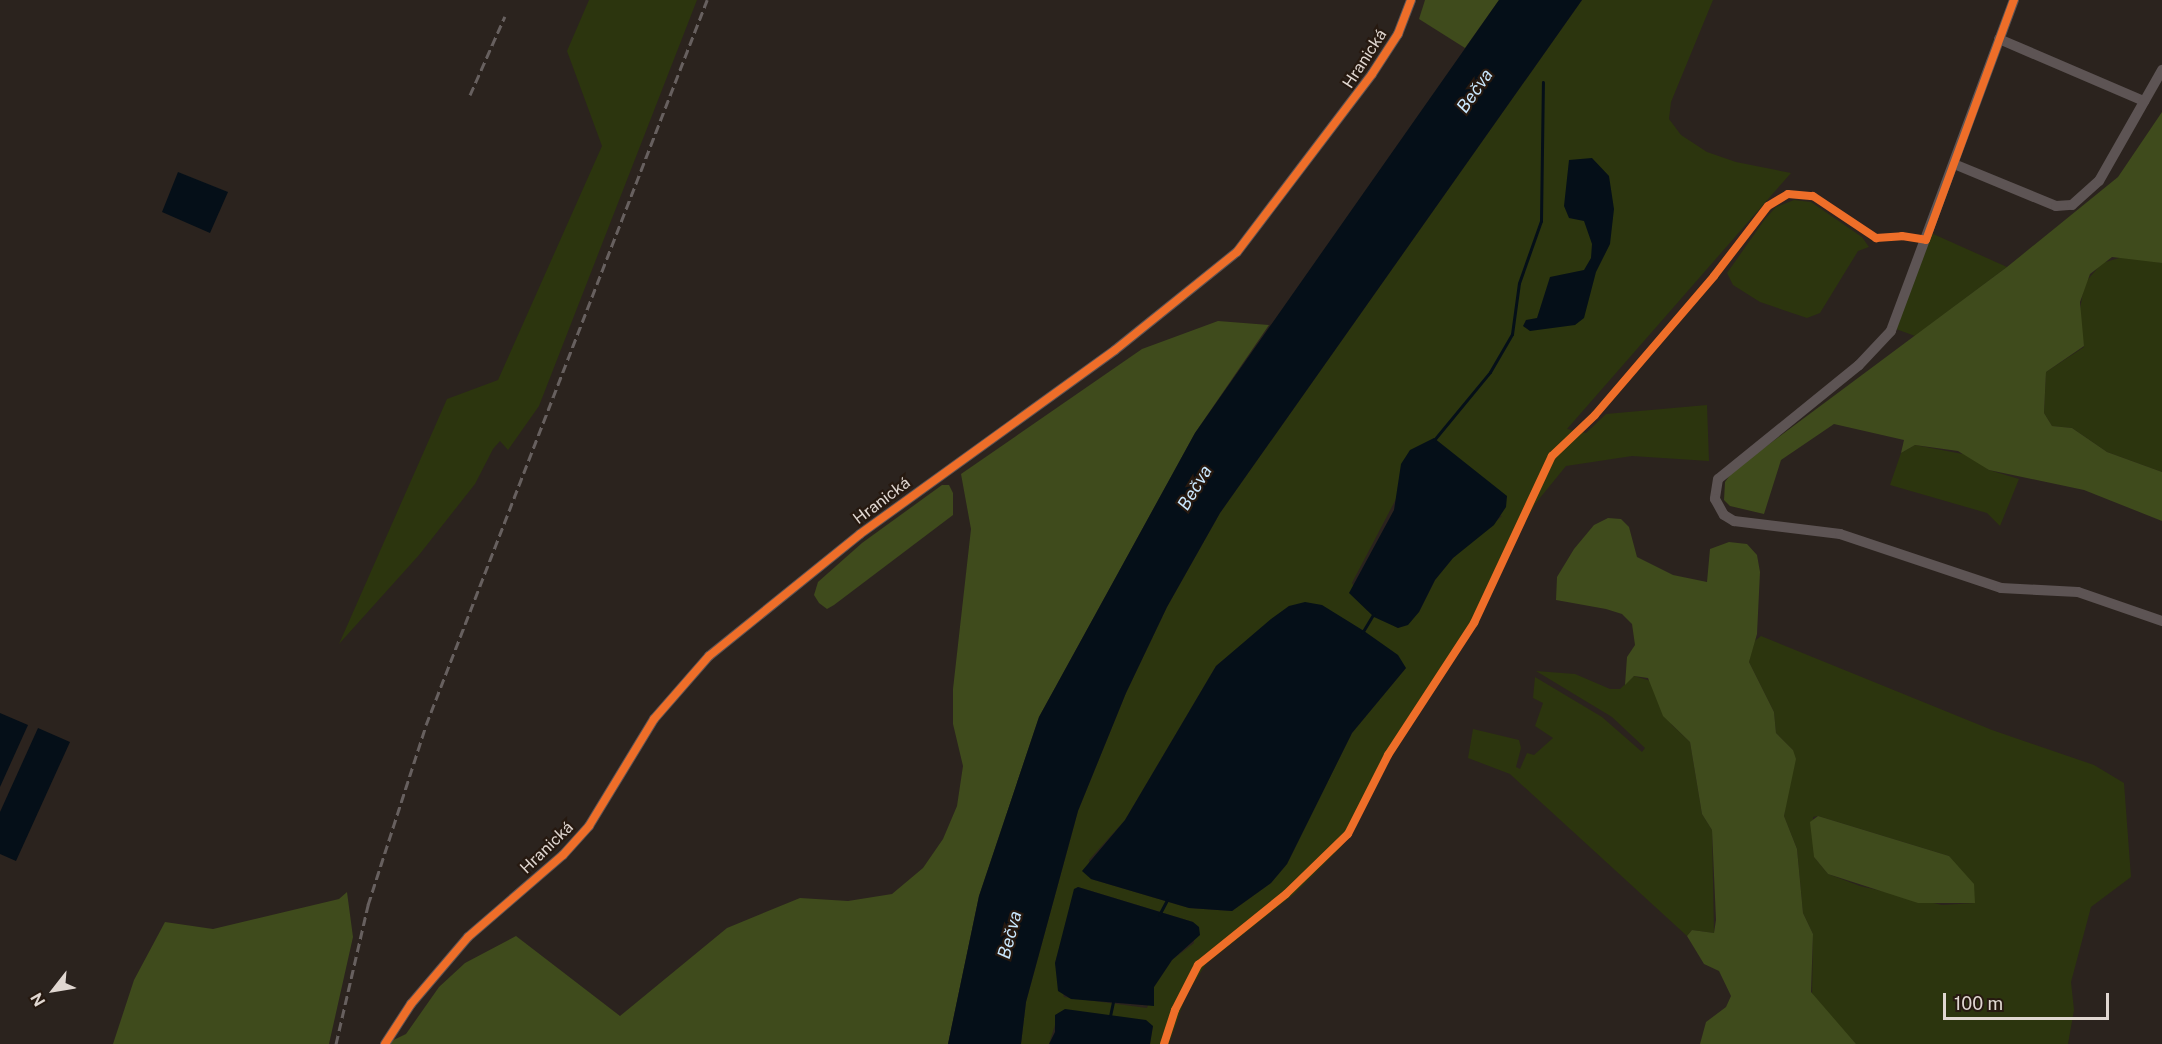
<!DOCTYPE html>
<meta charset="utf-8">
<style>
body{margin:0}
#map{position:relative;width:2162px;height:1044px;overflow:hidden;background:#2b231e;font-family:"Public Sans",sans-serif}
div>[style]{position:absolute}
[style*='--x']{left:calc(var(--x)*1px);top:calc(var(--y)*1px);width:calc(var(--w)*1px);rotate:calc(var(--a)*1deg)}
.green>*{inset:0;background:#2c350e}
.forest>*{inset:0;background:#3f4b1c}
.water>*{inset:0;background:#050f18}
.stream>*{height:3px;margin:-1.5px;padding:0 1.5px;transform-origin:1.5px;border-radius:1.5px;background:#050f18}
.minor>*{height:10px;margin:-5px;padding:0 5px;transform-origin:5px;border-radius:5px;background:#5d5454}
.rail>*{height:3px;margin-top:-1.5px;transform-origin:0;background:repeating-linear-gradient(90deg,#67605f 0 9px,transparent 0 13.5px)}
.cycleway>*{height:8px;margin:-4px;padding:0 4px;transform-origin:4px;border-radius:4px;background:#ee6e29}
span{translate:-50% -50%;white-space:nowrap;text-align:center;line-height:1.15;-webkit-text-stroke:4.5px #261910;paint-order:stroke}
.street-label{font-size:16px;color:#e0d7d1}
.water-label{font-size:18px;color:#cae8fe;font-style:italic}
.north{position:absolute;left:24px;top:960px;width:60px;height:60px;-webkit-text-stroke:4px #261910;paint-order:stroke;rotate:239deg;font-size:16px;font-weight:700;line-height:24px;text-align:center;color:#e0d7d1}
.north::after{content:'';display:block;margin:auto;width:21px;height:27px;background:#e0d7d1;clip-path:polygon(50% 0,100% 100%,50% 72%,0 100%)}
.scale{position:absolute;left:1943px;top:993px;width:166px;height:27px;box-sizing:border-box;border:3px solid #e0d7d1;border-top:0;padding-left:8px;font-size:18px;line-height:21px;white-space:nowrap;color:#e0d7d1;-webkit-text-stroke:4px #261910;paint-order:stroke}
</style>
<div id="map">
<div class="green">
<div style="clip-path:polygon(589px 0,697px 0,539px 406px,508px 450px,500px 441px,493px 449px,475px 484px,419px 555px,339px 644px,447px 399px,498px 380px,602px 146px,567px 51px)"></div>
<div style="clip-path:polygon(evenodd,1582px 0,1713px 0,1671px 102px,1669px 119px,1681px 135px,1707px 152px,1736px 162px,1791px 173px,1567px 429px,1586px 433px,1606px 414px,1707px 405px,1709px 461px,1632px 456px,1566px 466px,1535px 504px,1483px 603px,1397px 736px,1370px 799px,1342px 846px,1294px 894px,1206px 964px,1186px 995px,1169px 1044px,1150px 1044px,1153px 1026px,1056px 1022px,1049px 1044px,1021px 1044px,1026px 1002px,1078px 811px,1126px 693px,1167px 607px,1220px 513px,1582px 0,1396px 499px,1502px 516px,1453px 558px,1435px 580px,1419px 612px,1398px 628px,1366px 609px,1352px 583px,1396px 499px,1582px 0,1289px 606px,1406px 668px,1352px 733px,1287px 864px,1271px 883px,1232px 911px,1189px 908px,1091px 879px,1089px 860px,1125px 820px,1216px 666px,1289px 606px,1582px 0,1078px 887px,1193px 922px,1194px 943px,1172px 960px,1154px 987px,1147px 1008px,1064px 997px,1055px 963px,1078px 887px)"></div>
<div style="clip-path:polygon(1794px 200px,1811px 202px,1862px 237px,1869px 247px,1858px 251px,1820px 313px,1807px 318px,1760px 302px,1733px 285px,1727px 273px,1765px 219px,1776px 207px)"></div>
<div style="clip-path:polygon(1931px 233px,2007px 267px,1915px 336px,1896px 329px)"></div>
<div style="clip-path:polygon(2126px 256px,2162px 263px,2162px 472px,2107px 452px,2072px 428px,2052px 426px,2044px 413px,2046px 372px,2084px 347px,2079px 317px,2084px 284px,2102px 263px)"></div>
<div style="clip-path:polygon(1915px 445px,1968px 455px,1989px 470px,2019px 479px,2000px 526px,1987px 513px,1890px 485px,1901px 453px)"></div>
<div style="clip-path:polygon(evenodd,1761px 636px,1992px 730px,2094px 765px,2124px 783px,2131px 877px,2091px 907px,2071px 982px,2074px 1010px,2068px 1044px,1856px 1044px,1812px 997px,1813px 934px,1803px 913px,1797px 849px,1784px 816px,1793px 750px,1776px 733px,1774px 712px,1749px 662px,1752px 643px,1761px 636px,1818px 816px,1949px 856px,1975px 903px,1942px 905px,1860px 886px,1828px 874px,1814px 857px,1813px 817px,1818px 816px)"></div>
<div style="clip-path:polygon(1536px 671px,1575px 674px,1610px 689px,1620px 689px,1634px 676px,1651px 681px,1672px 725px,1690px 742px,1702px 814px,1712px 830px,1714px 933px,1692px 930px,1687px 936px,1510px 774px,1468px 758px,1473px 729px,1519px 740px,1521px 748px,1516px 767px,1520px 769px,1527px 753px,1534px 755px,1553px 738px,1535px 726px,1543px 703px,1533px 698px,1535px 677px,1602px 717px,1642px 752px,1645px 748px,1612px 717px)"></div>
</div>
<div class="forest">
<div style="clip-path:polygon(1425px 0,1499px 0,1465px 48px,1419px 19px)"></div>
<div style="clip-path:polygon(2162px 112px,2162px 263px,2112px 257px,2090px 274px,2080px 302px,2084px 346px,2046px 372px,2044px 413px,2052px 426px,2072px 428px,2107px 452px,2162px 472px,2162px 521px,2084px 490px,1989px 470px,1958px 451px,1915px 445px,1901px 453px,1904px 440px,1834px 424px,1781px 460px,1764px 514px,1730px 506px,1724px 500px,1725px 482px,1733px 471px,2007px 267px,2118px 177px)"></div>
<div style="clip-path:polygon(1218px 321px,1269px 325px,1195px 433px,1039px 717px,979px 896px,948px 1044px,385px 1044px,406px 1034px,439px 987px,465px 963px,516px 936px,620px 1016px,727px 928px,800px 898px,848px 901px,892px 894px,923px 868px,943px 839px,957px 806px,963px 766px,953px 724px,953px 689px,971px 529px,961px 474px,1142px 349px)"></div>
<div style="clip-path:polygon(942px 485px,949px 485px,953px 493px,953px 515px,834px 605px,827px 609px,819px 603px,814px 595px,818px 582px,862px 543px)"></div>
<div style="clip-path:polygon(1608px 518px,1621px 519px,1629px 527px,1637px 557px,1673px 575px,1707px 582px,1710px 549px,1729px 542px,1747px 544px,1757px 555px,1760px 572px,1757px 634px,1749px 662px,1774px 712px,1776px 733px,1793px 750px,1796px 759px,1784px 816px,1797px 849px,1803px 913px,1813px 934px,1811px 992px,1856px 1044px,1700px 1044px,1706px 1022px,1726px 1007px,1731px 996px,1719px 971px,1704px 964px,1687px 936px,1692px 930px,1714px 933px,1716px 920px,1712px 830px,1702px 814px,1690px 742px,1663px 716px,1648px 678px,1634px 676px,1625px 685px,1627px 657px,1635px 645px,1632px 624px,1622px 614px,1606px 609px,1556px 600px,1557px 577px,1574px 549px,1594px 525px)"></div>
<div style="clip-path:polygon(1818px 816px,1949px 856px,1974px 884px,1975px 903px,1918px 903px,1828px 874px,1814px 857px,1810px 822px)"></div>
<div style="clip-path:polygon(347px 892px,353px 937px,329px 1044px,113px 1044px,134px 980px,165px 922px,213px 929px,339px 899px)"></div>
</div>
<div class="water">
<div style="clip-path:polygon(1499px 0,1582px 0,1220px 513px,1167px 607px,1126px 693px,1078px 811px,1026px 1002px,1021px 1044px,948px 1044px,979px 896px,1039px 717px,1195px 433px)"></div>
<div style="clip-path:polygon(1592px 158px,1609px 176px,1614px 209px,1610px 244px,1596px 272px,1584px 318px,1575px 325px,1530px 331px,1523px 326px,1526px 320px,1537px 318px,1550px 277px,1584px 270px,1591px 258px,1592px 244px,1584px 221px,1569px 218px,1564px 206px,1569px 160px)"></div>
<div style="clip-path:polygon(178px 172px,228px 192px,210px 233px,162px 212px)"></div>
<div style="clip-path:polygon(1434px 438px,1507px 496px,1506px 507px,1494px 525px,1453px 558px,1435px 580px,1419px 612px,1408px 625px,1398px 628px,1374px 617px,1349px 593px,1394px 510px,1401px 464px,1410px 450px)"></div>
<div style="clip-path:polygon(1305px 602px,1322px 605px,1364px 631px,1398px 655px,1406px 668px,1352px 733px,1287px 864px,1271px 883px,1232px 911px,1189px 908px,1091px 879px,1082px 871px,1125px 820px,1216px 666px,1271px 619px,1289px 606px)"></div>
<div style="clip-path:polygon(0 713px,28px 725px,0 787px)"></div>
<div style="clip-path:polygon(38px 728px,70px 742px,16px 861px,0 854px,0 812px)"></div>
<div style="clip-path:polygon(1078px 887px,1193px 922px,1199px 927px,1200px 935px,1172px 960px,1154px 987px,1154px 1006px,1071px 999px,1058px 991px,1055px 963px,1074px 889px)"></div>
<div style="clip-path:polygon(1065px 1009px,1146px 1020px,1153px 1026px,1150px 1044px,1049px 1044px,1055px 1032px,1055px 1015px)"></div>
</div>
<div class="stream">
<div style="--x:1434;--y:440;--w:88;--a:-50.5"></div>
<div style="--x:1490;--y:372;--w:44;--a:-59.9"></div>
<div style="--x:1512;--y:334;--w:51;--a:-82.2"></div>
<div style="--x:1519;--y:283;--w:66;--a:-70.5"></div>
<div style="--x:1541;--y:221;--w:139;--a:-89.2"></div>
<div style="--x:1362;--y:633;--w:23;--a:-59"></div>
<div style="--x:1159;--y:915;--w:17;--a:-62"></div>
<div style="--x:1110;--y:1016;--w:14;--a:-78"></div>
</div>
<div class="minor">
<div style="--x:2014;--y:0;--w:353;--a:110.4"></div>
<div style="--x:1891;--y:331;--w:47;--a:133.3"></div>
<div style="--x:1859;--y:365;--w:181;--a:141"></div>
<div style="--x:1718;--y:479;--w:20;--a:99"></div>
<div style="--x:1715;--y:499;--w:18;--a:61"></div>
<div style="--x:1724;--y:515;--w:12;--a:31"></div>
<div style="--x:1734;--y:521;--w:107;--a:7"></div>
<div style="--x:1840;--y:534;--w:170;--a:18.5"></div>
<div style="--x:2001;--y:588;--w:77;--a:3"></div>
<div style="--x:2078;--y:592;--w:89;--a:19"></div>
<div style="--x:1999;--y:39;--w:158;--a:23.2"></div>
<div style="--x:1954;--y:164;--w:110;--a:22.4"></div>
<div style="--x:2056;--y:206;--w:16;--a:-4"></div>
<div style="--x:2072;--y:205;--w:36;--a:-42"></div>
<div style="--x:2099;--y:181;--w:128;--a:-60.4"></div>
<div style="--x:385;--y:1044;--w:48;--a:-57"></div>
<div style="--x:411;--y:1004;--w:88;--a:-49.6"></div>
<div style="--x:468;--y:937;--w:125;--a:-40.8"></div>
<div style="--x:563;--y:855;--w:39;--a:-48"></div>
<div style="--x:589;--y:826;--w:125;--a:-58.7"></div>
<div style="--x:654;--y:719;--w:84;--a:-48.9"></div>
<div style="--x:709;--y:656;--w:194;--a:-38.9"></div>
<div style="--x:860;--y:534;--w:314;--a:-35.8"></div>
<div style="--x:1115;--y:350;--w:156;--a:-38.8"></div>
<div style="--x:1237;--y:252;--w:223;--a:-52.8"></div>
<div style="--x:1372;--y:74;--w:48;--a:-57"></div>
<div style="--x:1398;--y:34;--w:36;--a:-69"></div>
</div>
<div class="rail">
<div style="--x:470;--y:95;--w:86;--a:-66.1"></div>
<div style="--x:336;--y:1044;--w:143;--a:-77"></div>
<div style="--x:368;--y:905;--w:189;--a:-72.1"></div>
<div style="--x:426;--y:725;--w:778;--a:-68.81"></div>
</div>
<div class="cycleway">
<div style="--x:385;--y:1044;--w:48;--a:-57"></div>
<div style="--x:411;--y:1004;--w:88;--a:-49.6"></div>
<div style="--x:468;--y:937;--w:125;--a:-40.8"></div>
<div style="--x:563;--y:855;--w:39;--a:-48"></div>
<div style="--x:589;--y:826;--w:125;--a:-58.7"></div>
<div style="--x:654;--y:719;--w:84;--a:-48.9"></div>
<div style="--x:709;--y:656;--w:194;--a:-38.9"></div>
<div style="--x:860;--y:534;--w:314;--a:-35.8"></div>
<div style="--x:1115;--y:350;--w:156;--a:-38.8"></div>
<div style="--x:1237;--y:252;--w:223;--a:-52.8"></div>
<div style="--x:1372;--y:74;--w:48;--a:-57"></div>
<div style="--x:1398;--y:34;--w:36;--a:-69"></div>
<div style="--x:1164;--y:1044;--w:36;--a:-72"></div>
<div style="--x:1175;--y:1010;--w:51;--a:-62.9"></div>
<div style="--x:1198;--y:965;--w:113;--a:-38.9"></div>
<div style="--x:1286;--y:894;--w:86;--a:-44.1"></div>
<div style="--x:1348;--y:834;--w:89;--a:-63.1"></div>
<div style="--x:1388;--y:755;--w:158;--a:-56.9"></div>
<div style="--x:1474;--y:623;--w:184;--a:-65"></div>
<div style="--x:1552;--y:456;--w:59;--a:-43.6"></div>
<div style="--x:1595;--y:415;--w:183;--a:-49.4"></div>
<div style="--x:1714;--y:276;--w:88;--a:-52.4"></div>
<div style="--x:1768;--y:206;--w:23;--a:-31"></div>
<div style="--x:1788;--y:194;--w:25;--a:5"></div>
<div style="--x:1813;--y:196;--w:76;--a:33.7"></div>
<div style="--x:1876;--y:238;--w:26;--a:-4"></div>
<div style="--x:1902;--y:236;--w:24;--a:9"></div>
<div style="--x:1926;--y:240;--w:256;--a:-69.9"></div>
</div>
<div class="street-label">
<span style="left:1365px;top:59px;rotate:-57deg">Hranická</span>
<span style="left:882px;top:501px;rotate:-37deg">Hranická</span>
<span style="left:547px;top:848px;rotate:-44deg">Hranická</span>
</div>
<div class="water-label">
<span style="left:1475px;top:91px;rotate:-55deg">Bečva</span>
<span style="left:1195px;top:488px;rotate:-59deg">Bečva</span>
<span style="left:1010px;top:935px;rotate:-75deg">Bečva</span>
</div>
<div class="north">N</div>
<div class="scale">100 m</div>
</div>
